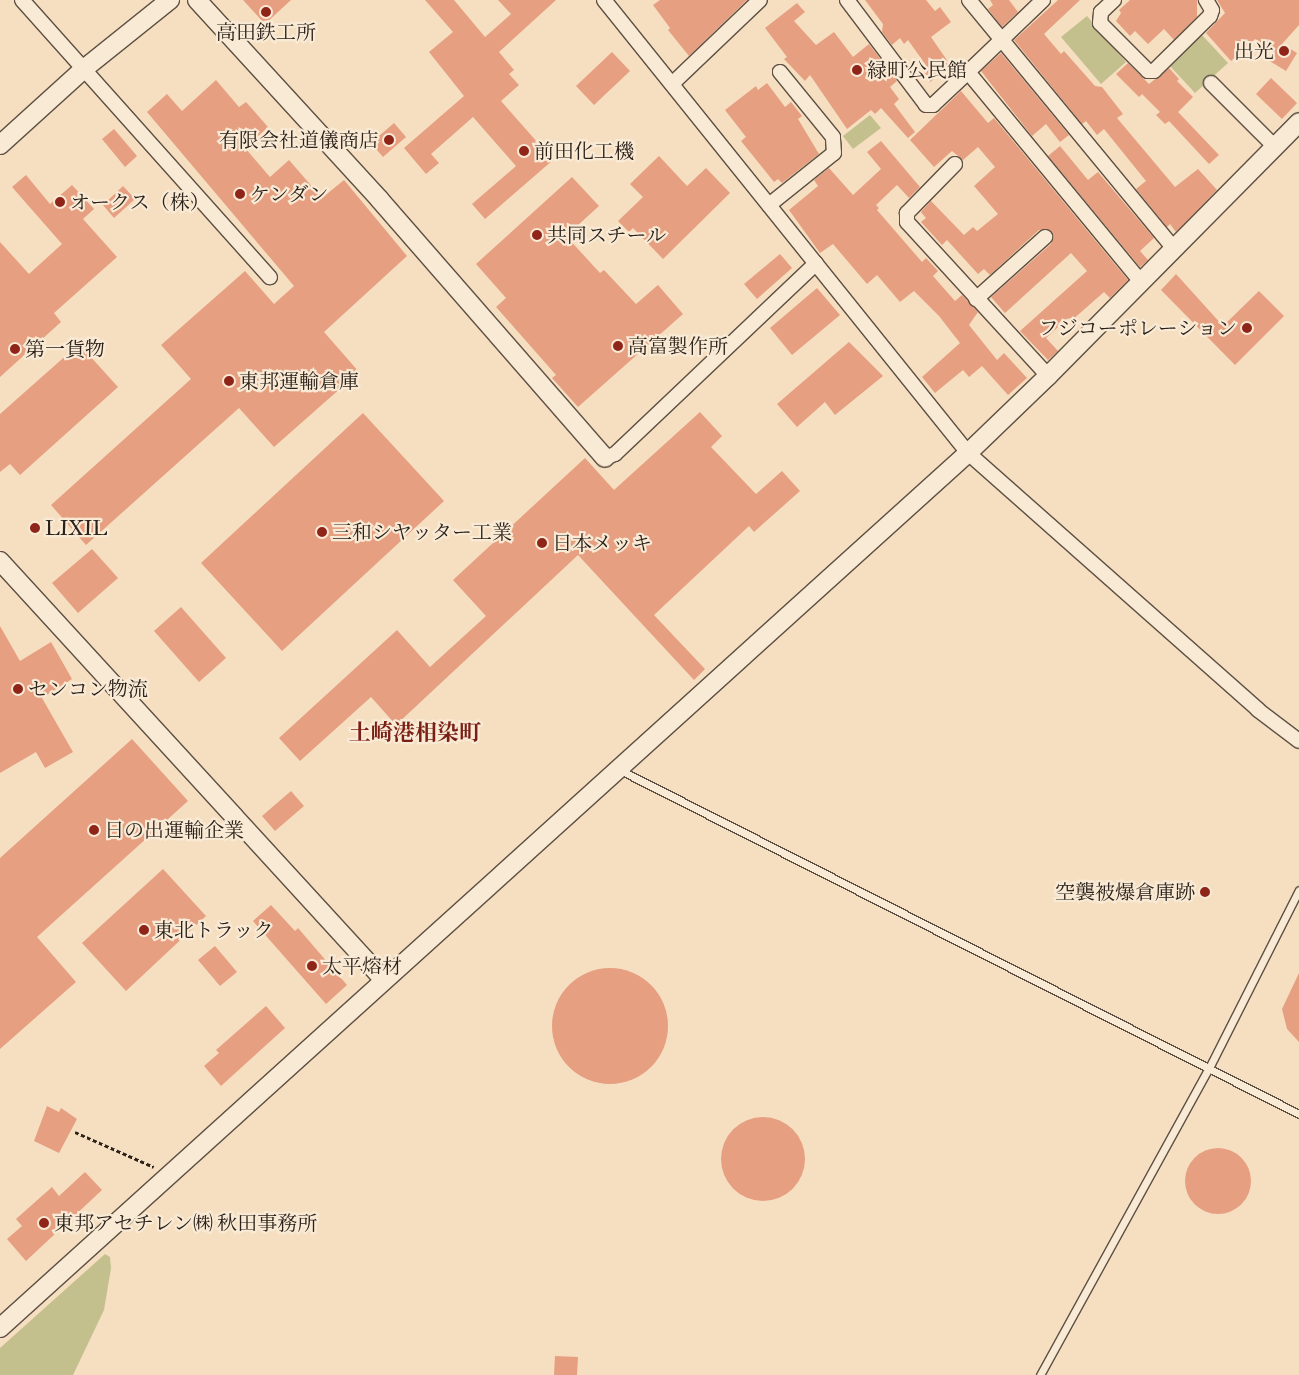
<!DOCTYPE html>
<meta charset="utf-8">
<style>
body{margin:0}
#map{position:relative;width:1299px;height:1375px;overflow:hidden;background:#f6dfc0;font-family:"IM FELL Great Primer","Noto Serif JP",serif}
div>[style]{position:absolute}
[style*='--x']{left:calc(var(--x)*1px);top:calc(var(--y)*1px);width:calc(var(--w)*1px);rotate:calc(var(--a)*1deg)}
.green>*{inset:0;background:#c3c08d}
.building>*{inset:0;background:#e69f80}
.round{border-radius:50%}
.path>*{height:3px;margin-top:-1.5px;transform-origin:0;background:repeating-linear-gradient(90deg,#2b2119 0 4px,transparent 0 6.5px)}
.roads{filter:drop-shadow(1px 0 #5e5043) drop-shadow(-1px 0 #5e5043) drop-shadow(0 1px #5e5043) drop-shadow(0 -1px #5e5043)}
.service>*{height:7px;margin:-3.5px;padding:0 3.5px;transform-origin:3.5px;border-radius:3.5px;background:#f9ead6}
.minor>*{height:14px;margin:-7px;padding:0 7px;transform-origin:7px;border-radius:7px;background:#f9ead6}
.tertiary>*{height:18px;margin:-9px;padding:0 9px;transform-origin:9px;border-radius:9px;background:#f9ead6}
.dots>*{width:14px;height:14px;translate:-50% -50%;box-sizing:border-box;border:2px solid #f9ead6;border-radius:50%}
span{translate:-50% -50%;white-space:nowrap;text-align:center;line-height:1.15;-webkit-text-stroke:4.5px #f9ead6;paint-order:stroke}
.poi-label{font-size:20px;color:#2b2119}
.right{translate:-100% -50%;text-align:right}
.left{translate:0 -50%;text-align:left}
.quarter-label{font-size:22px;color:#7a1f14;font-weight:700}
</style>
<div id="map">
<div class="green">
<div style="clip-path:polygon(1087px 16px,1126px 62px,1101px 84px,1061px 37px)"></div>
<div style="clip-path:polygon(1202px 35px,1228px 63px,1195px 93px,1169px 65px)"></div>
<div style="clip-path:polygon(870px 115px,881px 128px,853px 149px,843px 136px)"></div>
<div style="clip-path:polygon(105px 1254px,110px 1257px,111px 1268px,104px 1310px,73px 1375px,0 1375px,0 1348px)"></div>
</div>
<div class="building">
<div style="clip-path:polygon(243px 0,291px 0,265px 24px)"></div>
<div style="clip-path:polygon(425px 0,454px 0,485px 37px,511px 14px,498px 0,556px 0,499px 52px,514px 70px,509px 74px,519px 85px,501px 101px,553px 160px,485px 219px,472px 204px,516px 166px,473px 117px,431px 154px,439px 163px,426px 174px,404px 148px,464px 96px,429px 52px,453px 32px)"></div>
<div style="clip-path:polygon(660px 0,747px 0,689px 56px,668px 30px,670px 28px,653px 5px)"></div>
<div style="clip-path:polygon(865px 0,926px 0,935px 11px,940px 7px,951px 22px,931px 37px,951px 66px,930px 82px,922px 72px,928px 68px,908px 40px,904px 44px,900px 38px,892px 45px,882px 32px,883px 24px)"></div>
<div style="clip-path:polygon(990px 0,1009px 0,1018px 12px,1002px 27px,988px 9px,993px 5px)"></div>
<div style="clip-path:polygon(1058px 0,1080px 0,1044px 34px,1061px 54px,1064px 51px,1095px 86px,1102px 87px,1123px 114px,1117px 118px,1175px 187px,1198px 169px,1217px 190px,1176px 232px,1170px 224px,1167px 227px,1136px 189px,1146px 181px,1104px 129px,1097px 135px,1086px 121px,1082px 124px,1014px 40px)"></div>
<div style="clip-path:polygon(1130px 0,1197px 0,1197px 17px,1174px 40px,1164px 29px,1148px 44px,1135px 31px,1130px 36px,1116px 21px,1121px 13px,1119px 10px)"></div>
<div style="clip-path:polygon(1217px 0,1299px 0,1299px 25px,1282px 44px,1297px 53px,1286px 71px,1268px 60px,1273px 50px,1255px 39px,1231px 61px,1206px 33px,1225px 13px)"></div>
<div style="clip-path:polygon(797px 3px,805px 12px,794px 21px,816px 45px,834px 32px,853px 57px,869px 44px,897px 81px,890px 87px,899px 99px,894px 104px,915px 132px,908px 138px,881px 108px,875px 114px,871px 110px,847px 129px,810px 75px,805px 81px,784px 59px,787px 57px,765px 28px)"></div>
<div style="clip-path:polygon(612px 52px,630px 71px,594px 105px,576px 86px)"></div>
<div style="clip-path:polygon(1001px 53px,1069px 135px,1060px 142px,1046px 124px,1032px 136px,981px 71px)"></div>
<div style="clip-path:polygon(1128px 63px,1149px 84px,1169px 68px,1179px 79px,1177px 81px,1193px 97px,1178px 112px,1219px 155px,1209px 164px,1169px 121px,1165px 124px,1156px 115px,1160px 112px,1142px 94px,1139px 97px,1116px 74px)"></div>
<div style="clip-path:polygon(1271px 78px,1297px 103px,1282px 119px,1256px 94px)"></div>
<div style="clip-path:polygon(216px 80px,239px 107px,246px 102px,268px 127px,245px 148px,270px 177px,289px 160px,322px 198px,344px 180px,407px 256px,324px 332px,359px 372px,274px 447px,239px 408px,86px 545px,51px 505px,191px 379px,161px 345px,245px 271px,274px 304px,294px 286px,147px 112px,167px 94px,182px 111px)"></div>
<div style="clip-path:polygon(767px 83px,785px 107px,791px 102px,802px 116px,798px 119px,819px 154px,782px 183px,778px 179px,774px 182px,741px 141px,746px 137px,725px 110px,756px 86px,758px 90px)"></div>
<div style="clip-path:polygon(961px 91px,988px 123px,994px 118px,1128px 280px,1110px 298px,1104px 292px,1071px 321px,1068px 318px,1046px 338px,1058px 351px,1048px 360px,1020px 331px,1087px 271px,1071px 253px,1005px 313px,991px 297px,1051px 244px,1054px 236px,1051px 231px,1039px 230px,990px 275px,984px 269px,978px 274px,947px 240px,942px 245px,921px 222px,926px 218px,921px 212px,931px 201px,964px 235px,973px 227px,977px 231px,998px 214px,974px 186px,995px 167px,978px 147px,963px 160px,952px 151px,934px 167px,910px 140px)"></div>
<div style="clip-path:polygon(394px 123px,406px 137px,383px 157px,371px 143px)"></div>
<div style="clip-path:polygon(114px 129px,137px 156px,125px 167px,102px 139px)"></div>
<div style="clip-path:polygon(881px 141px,920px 187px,909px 198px,897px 185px,876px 205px,879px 208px,877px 210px,922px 262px,926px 258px,938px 271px,933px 276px,955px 301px,962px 295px,978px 312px,969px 325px,997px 360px,1004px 353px,1027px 378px,1008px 395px,982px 366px,969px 377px,963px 370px,935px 393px,922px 377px,960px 343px,939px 316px,914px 291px,900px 302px,877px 275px,867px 284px,833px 244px,820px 253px,789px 210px,818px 186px,814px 180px,829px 168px,853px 195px,881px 169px,867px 152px)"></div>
<div style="clip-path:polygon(1060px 146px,1088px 180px,1098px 172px,1154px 238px,1140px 251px,1148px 260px,1140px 267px,1048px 156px)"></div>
<div style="clip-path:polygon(659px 156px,687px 186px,706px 168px,730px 193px,663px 259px,633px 228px,629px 232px,618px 221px,643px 197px,630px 184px)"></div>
<div style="clip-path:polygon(26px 175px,50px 204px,72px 185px,94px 209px,83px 219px,117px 257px,54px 313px,61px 322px,0 377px,0 242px,29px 274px,62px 244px,12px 187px)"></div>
<div style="clip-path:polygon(572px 177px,599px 206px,566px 236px,600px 273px,604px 270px,636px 304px,658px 285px,683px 314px,578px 407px,552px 378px,556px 375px,496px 307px,506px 298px,476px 264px)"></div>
<div style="clip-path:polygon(123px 186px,135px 199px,114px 218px,103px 205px)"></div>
<div style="clip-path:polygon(780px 254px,792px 268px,757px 299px,744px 284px)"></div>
<div style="clip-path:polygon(1176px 274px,1223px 326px,1259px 291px,1284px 316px,1235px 365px,1161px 290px)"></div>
<div style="clip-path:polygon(817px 288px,840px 315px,792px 355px,770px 328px)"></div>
<div style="clip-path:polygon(849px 342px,883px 376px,835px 415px,825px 402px,797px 427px,777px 404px)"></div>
<div style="clip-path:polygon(79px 344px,118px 387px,20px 475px,10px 464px,0 472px,0 414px)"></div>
<div style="clip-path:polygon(700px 412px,722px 436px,711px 447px,756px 494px,782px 471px,800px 491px,754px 532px,749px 526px,654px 615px,705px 669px,694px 680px,578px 555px,396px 725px,371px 697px,300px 761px,279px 738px,397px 630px,430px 667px,486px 616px,453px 580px,585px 458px,614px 490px)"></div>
<div style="clip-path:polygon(363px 413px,444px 501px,282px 651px,201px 563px)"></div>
<div style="clip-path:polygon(92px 549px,118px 578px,78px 613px,52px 583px)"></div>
<div style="clip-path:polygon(181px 607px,226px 658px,199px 682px,154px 631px)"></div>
<div style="clip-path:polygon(0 626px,20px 661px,51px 642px,72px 679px,42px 698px,73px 752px,45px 768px,36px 752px,0 773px)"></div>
<div style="clip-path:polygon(132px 739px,188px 801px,37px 937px,76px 982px,0 1049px,0 858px)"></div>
<div style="clip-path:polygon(291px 791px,304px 806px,275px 831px,262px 816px)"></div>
<div style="clip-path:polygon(163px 869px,206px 916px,126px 991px,82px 943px)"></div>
<div style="clip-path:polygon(271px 905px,295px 931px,298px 928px,347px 985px,326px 1004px,253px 921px)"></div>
<div style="clip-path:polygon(215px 946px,237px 972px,220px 986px,198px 960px)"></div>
<div class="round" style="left:552px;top:968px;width:116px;height:116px"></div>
<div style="clip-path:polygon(1299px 973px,1299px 1042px,1287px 1029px,1282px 1009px)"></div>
<div style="clip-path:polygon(266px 1006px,285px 1028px,221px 1086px,204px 1066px,219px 1053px,216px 1050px)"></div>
<div style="clip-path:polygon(47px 1106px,59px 1112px,61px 1108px,77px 1119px,59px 1153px,34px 1141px)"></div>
<div class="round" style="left:721px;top:1117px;width:84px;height:84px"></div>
<div class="round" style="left:1185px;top:1148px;width:66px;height:66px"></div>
<div style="clip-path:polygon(85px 1172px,102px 1190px,26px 1261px,7px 1239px,22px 1226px,16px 1219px,52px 1187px,59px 1196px)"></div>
<div style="clip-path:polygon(555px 1356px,578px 1357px,577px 1375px,554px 1375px)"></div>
</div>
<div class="path">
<div style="--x:75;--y:1132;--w:86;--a:23.9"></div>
</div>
<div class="roads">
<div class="service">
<div style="--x:620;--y:770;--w:761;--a:26.87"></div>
<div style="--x:1040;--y:1375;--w:350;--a:-61.2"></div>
<div style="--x:1209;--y:1068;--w:199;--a:-63.2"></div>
</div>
<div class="minor">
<div style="--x:22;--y:0;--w:372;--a:48.2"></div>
<div style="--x:604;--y:0;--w:581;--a:51.22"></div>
<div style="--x:968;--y:453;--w:387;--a:41.5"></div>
<div style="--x:1258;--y:710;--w:51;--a:37.1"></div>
<div style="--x:847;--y:0;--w:131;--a:53"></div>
<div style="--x:926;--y:105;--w:7;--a:0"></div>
<div style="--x:933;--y:105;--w:48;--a:-43.3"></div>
<div style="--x:969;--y:0;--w:323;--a:50.5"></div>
<div style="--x:1043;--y:0;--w:104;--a:136.2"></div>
<div style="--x:968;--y:72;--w:272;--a:50.5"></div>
<div style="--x:1114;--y:0;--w:18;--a:137"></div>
<div style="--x:1101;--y:12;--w:11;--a:95"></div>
<div style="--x:1100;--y:23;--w:68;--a:45"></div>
<div style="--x:1148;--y:71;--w:6;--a:0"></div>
<div style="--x:1154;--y:71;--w:78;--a:-44.5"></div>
<div style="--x:1210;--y:16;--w:6;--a:-72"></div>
<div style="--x:1212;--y:10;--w:12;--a:-121"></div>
<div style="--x:673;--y:83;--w:120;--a:-43.7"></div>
<div style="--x:1211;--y:83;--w:89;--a:45"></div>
<div style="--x:955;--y:164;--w:69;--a:134.4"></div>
<div style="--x:907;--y:213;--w:9;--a:90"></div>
<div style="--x:907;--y:222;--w:209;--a:47.5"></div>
<div style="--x:769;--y:205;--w:83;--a:-38.7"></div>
<div style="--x:834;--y:153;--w:16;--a:-94"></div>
<div style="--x:833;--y:137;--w:84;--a:-129.2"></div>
<div style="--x:976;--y:299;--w:93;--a:-41.9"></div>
<div style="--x:605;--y:458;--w:11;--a:-22"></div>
<div style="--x:615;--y:454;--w:277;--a:-43.5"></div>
</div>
<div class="tertiary">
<div style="--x:197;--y:0;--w:271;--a:47.5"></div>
<div style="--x:380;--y:200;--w:342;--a:48.9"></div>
<div style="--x:0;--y:145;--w:115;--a:-42.2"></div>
<div style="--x:85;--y:68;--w:109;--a:-38.7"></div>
<div style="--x:0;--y:561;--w:568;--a:47.5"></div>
<div style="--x:0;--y:1328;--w:1305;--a:-42.11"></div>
<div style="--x:968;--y:453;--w:111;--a:-43.9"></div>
<div style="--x:1048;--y:376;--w:357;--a:-45.3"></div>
</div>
</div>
<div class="dots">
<div style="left:266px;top:12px;background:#8f2418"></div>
<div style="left:1284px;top:51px;background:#8f2418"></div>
<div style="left:857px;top:70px;background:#8f2418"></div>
<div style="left:389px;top:140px;background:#8f2418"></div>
<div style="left:524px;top:151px;background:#8f2418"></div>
<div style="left:240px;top:194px;background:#8f2418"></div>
<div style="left:60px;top:202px;background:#8f2418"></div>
<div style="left:537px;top:235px;background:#8f2418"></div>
<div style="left:1247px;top:328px;background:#8f2418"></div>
<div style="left:618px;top:346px;background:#8f2418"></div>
<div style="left:15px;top:349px;background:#8f2418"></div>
<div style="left:229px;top:381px;background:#8f2418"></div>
<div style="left:35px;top:528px;background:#8f2418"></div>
<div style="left:322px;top:532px;background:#8f2418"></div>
<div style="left:542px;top:543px;background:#8f2418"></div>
<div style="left:18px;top:689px;background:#8f2418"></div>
<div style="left:94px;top:830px;background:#8f2418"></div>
<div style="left:1205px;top:892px;background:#8f2418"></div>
<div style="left:144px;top:930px;background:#8f2418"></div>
<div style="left:312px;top:966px;background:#8f2418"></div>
<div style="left:44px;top:1223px;background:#8f2418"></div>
</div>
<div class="poi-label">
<span style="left:266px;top:32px">高田鉄工所</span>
<span class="right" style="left:1274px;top:51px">出光</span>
<span class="left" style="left:867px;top:70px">緑町公民館</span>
<span class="right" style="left:379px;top:140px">有限会社道儀商店</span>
<span class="left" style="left:534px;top:151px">前田化工機</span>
<span class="left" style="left:250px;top:194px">ケンダン</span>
<span class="left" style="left:70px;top:202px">オークス（株）</span>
<span class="left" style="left:547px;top:235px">共同スチール</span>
<span class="right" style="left:1237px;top:328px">フジコーポレーション</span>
<span class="left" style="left:628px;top:346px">高富製作所</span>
<span class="left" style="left:25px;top:349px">第一貨物</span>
<span class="left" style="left:239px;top:381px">東邦運輸倉庫</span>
<span class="left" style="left:45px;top:528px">LIXIL</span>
<span class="left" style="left:332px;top:532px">三和シヤッター工業</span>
<span class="left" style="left:552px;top:543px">日本メッキ</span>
<span class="left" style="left:28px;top:689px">センコン物流</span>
<span class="left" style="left:104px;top:830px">日の出運輸企業</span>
<span class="right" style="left:1195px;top:892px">空襲被爆倉庫跡</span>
<span class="left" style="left:154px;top:930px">東北トラック</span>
<span class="left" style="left:322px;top:966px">太平熔材</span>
<span class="left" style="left:54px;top:1223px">東邦アセチレン㈱ 秋田事務所</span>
</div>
<div class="quarter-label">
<span style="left:415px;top:733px">土崎港相染町</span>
</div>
</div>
